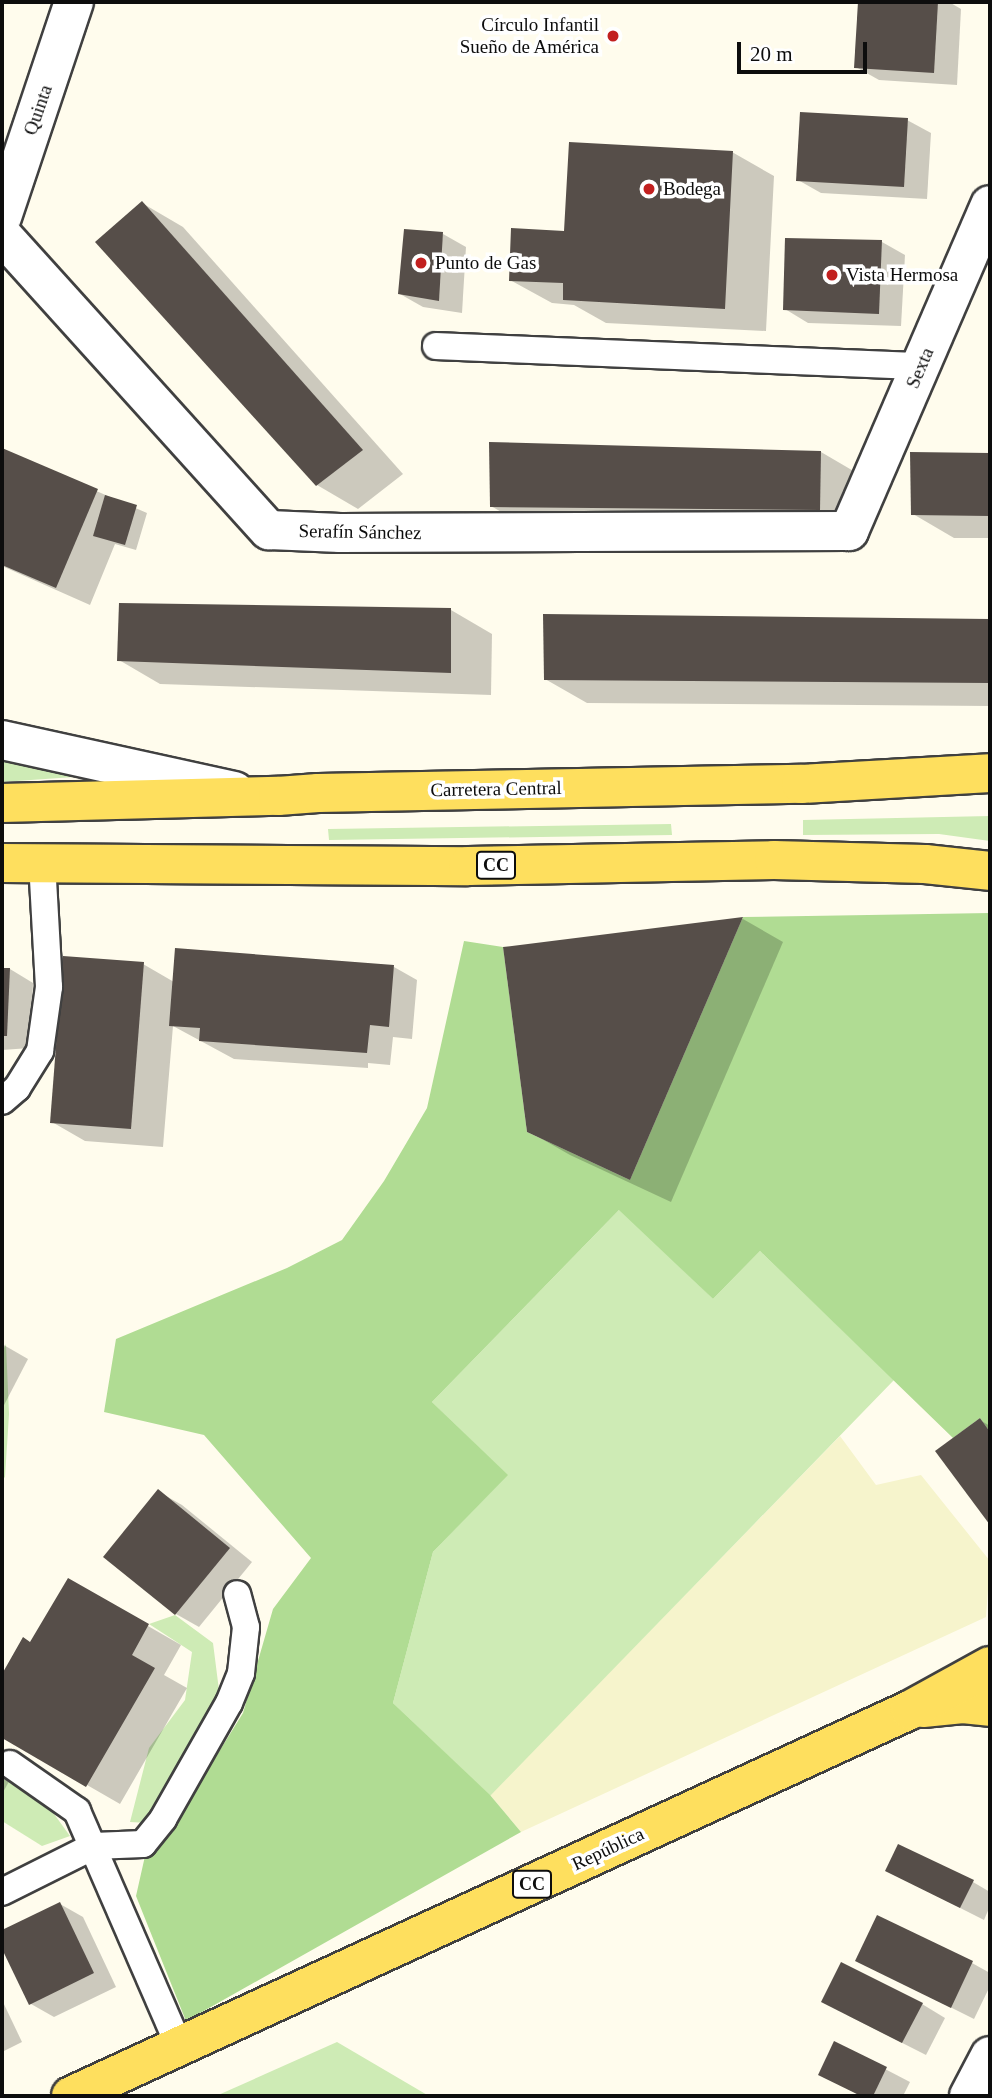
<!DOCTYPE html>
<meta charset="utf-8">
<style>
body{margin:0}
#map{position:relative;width:992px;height:2098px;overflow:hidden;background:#fffced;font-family:"Times New Roman",serif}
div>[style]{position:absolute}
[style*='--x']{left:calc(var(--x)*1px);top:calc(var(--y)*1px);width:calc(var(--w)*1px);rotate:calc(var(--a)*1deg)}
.farmland>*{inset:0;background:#f6f4cc}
.green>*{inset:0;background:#ceebb5}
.forest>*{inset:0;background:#b0dc93}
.shadow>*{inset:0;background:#0003}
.building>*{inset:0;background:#564e49}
.roads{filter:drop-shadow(2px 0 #404040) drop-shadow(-2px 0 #404040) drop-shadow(0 2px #404040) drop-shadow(0 -2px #404040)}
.service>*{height:26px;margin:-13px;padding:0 13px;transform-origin:13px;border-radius:13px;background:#fff}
.minor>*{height:38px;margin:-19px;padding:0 19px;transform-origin:19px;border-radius:19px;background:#fff}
.primary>*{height:38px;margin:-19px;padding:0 19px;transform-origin:19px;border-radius:19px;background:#fedf5e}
.dots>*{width:19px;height:19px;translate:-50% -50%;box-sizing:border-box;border:4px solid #fff;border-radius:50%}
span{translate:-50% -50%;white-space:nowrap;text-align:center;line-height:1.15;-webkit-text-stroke:7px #fff;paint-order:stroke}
.shield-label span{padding:2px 5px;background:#fff;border:2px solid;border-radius:5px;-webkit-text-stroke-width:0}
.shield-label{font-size:18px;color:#0d0d0d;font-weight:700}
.poi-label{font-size:19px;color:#0d0d0d}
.right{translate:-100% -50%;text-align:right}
.left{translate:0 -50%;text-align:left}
.street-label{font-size:19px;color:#0d0d0d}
.frame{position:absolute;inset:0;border:4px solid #0d0d0d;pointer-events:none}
.scale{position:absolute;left:737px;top:42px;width:130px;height:32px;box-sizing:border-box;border:4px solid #0d0d0d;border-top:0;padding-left:9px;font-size:21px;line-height:24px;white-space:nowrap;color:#0d0d0d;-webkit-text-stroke:5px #fff;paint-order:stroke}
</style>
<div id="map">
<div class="farmland">
<div style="clip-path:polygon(840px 1436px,876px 1485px,921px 1475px,990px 1561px,986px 1617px,521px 1832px,490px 1795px)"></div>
</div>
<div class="green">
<div style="clip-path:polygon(2px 760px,74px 777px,2px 782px)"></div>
<div style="clip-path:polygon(990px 816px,990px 841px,939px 834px,803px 835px,803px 820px)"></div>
<div style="clip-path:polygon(671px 824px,672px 835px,329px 840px,328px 829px)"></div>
<div style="clip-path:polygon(620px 1209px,713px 1299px,760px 1251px,894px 1380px,490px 1796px,393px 1703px,433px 1552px,507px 1475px,432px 1402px)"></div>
<div style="clip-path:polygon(6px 1344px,9px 1414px,5px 1477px,2px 1480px,2px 1352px)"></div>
<div style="clip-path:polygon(175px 1615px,213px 1643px,220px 1698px,149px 1823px,130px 1822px,149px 1748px,185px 1700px,192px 1652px,149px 1624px)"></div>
<div style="clip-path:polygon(2px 1778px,49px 1807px,70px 1836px,42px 1846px,2px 1821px)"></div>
<div style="clip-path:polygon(337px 2042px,429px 2096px,216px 2096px)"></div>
</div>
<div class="forest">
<div style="clip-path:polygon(990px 913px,990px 1432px,980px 1418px,953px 1438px,760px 1251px,713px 1299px,619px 1210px,432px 1402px,508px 1475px,433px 1552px,393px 1703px,490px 1795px,521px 1832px,186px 2021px,136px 1896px,145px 1856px,166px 1837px,243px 1713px,273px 1609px,311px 1558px,204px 1435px,104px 1412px,116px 1339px,287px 1268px,342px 1240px,384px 1181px,427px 1108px,464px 941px,503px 947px,527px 1132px,630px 1180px,743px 917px)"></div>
</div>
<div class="shadow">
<div style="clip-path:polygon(860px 2px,949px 2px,961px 9px,957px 85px,879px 80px,856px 67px)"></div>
<div style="clip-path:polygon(907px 120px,931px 133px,927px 199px,821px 193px,798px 180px)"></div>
<div style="clip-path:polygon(732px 152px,774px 176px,766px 331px,606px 323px,574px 305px,552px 303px,510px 280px,566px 233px)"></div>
<div style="clip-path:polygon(142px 203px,183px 227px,403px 474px,358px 509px,317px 485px)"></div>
<div style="clip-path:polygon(443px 234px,466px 247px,462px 313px,423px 307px,400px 294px)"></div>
<div style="clip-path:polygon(882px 242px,905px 255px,901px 326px,808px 323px,785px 309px)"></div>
<div style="clip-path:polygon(2px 450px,147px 513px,136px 550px,115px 544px,90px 605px,2px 566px)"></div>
<div style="clip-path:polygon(821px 452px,862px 476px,861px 533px,532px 530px,491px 506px)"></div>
<div style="clip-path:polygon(912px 454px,990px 455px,990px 538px,954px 538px,913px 514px)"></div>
<div style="clip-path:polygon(451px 610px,492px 634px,491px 695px,160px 684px,119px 660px)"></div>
<div style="clip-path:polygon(545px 616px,990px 621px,990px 706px,587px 703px,545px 679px)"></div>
<div style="clip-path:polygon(743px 919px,783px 942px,671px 1202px,570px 1155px,528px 1131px,505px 948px)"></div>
<div style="clip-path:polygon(143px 964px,174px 982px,394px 967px,417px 980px,412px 1039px,393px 1037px,390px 1065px,368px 1063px,368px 1068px,234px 1059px,173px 1026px,163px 1147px,85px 1141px,52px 1122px)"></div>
<div style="clip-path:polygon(2px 969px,10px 969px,33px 983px,30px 1048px,2px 1050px)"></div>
<div style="clip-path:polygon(2px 1344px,28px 1359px,2px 1409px)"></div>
<div style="clip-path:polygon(980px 1420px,990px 1426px,990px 1522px,937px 1451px)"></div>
<div style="clip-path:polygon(159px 1492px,182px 1505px,252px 1562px,199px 1627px,176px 1614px)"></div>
<div style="clip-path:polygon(68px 1580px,181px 1645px,164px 1675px,187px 1688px,120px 1804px,2px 1736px,2px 1677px,24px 1639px,31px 1644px)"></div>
<div style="clip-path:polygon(2px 1749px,21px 1760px,2px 1794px)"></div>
<div style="clip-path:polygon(887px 1871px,973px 1882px,990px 1892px,990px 1906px,984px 1920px)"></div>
<div style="clip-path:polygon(60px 1904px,83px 1917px,116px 1987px,54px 2017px,31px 2004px,2px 1945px,2px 1932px)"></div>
<div style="clip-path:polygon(858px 1961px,972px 1963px,990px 1973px,990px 1986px,974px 2019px)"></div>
<div style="clip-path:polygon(2px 2000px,22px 2042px,2px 2052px)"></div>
<div style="clip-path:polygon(922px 2004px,945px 2018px,926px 2055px,847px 2015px)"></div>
<div style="clip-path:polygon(835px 2043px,910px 2082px,903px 2096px,861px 2096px,820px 2074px)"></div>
</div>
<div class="building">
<div style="clip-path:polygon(858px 2px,938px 2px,934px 73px,854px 68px)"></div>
<div style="clip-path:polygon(800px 112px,908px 118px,904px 187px,796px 181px)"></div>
<div style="clip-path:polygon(569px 142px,733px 151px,725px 309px,563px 300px,563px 283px,509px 281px,511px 228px,564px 231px)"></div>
<div style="clip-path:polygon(142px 201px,363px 450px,316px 486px,95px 242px)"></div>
<div style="clip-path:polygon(404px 229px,443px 232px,439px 301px,398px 294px)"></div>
<div style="clip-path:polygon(785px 238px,882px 240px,879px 314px,783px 310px)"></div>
<div style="clip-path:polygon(489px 442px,821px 451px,820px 510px,490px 507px)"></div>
<div style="clip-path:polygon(2px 448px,98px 489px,56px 588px,2px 565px)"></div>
<div style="clip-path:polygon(910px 452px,990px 453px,990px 516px,911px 515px)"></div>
<div style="clip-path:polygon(105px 495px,137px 505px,125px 545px,93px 536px)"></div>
<div style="clip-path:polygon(119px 603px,451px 608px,451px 673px,117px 661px)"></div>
<div style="clip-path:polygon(543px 614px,990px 619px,990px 683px,544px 680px)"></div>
<div style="clip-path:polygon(743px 917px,630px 1180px,527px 1132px,503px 947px)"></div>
<div style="clip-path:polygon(175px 948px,394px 965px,389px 1027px,370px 1025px,367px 1053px,199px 1041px,200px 1028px,169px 1026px)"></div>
<div style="clip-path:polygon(63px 956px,144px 962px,131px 1129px,50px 1123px)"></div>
<div style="clip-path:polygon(2px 968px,10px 968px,7px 1036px,2px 1036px)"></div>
<div style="clip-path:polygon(980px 1418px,990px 1432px,990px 1525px,935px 1451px)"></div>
<div style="clip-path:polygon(158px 1489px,230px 1548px,175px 1615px,103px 1557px)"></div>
<div style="clip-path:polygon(68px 1578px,149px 1624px,132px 1655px,155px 1668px,86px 1787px,2px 1738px,2px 1674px,23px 1637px,30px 1642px)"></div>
<div style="clip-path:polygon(898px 1844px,974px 1880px,960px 1908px,885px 1871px)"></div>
<div style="clip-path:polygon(60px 1902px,94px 1973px,29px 2005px,2px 1949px,2px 1930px)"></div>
<div style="clip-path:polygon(877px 1915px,973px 1961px,951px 2008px,855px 1961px)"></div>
<div style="clip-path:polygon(841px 1962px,923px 2003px,902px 2043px,821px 2002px)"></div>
<div style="clip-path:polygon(834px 2041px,887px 2067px,873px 2096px,861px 2096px,818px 2075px)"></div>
</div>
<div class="roads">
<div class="service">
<div style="--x:436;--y:346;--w:485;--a:2.4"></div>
<div style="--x:2;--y:1101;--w:20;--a:-41"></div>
<div style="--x:17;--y:1088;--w:44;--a:-58.1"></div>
<div style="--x:40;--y:1051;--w:65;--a:-82"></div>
<div style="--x:49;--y:987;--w:124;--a:-93.2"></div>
<div style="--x:10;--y:1764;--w:82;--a:35"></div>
<div style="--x:77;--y:1811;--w:258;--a:66.5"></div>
<div style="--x:2;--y:1892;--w:103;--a:-26.6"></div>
<div style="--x:94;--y:1846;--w:49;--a:-2.3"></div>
<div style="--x:143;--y:1844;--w:32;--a:-51"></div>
<div style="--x:163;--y:1819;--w:133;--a:-60.4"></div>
<div style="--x:229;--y:1703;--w:32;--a:-68"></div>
<div style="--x:241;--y:1673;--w:46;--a:-83.8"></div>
<div style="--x:246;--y:1627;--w:34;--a:-105"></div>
</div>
<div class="minor">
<div style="--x:2;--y:217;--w:227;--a:-71.5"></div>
<div style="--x:2;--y:235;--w:398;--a:47.9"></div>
<div style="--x:269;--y:530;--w:71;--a:2.4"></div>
<div style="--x:340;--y:533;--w:509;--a:-0.23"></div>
<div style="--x:849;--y:531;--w:355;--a:-66.6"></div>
<div style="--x:2;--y:740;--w:238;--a:12.4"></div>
<div style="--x:969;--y:2096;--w:45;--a:-62.3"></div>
</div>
<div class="primary">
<div style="--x:2;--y:803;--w:276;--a:-1.5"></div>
<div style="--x:278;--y:796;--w:40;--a:-4.3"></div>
<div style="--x:318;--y:793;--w:483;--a:-1.1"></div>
<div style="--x:801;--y:784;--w:189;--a:-3.3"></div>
<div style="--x:2;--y:863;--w:466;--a:0.4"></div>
<div style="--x:468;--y:866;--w:306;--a:-1.1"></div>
<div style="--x:774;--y:860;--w:151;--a:1.5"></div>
<div style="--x:925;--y:864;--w:65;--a:6.1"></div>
<div style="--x:923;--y:1708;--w:40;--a:-5.7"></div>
<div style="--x:963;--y:1704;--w:27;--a:6"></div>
<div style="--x:71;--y:2096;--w:924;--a:-24.71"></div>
<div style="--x:910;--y:1710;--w:91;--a:-28.8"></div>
</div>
</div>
<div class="dots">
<div style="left:613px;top:36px;background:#c2201f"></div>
<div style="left:649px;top:189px;background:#c2201f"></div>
<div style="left:421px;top:263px;background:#c2201f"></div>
<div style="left:832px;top:275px;background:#c2201f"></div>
</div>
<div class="shield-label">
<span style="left:496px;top:865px">CC</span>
<span style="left:532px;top:1884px">CC</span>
</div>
<div class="poi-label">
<span class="right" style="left:599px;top:36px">Círculo Infantil<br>Sueño de América</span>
<span class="left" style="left:663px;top:189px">Bodega</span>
<span class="left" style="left:435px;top:263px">Punto de Gas</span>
<span class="left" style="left:846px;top:275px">Vista Hermosa</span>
</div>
<div class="street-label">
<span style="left:38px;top:110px;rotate:-71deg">Quinta</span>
<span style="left:920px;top:368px;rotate:-67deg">Sexta</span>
<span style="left:360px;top:532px;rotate:1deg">Serafín Sánchez</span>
<span style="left:496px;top:789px;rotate:-1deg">Carretera Central</span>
<span style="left:608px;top:1849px;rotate:-25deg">República</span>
</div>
<div class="frame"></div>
<div class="scale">20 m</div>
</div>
